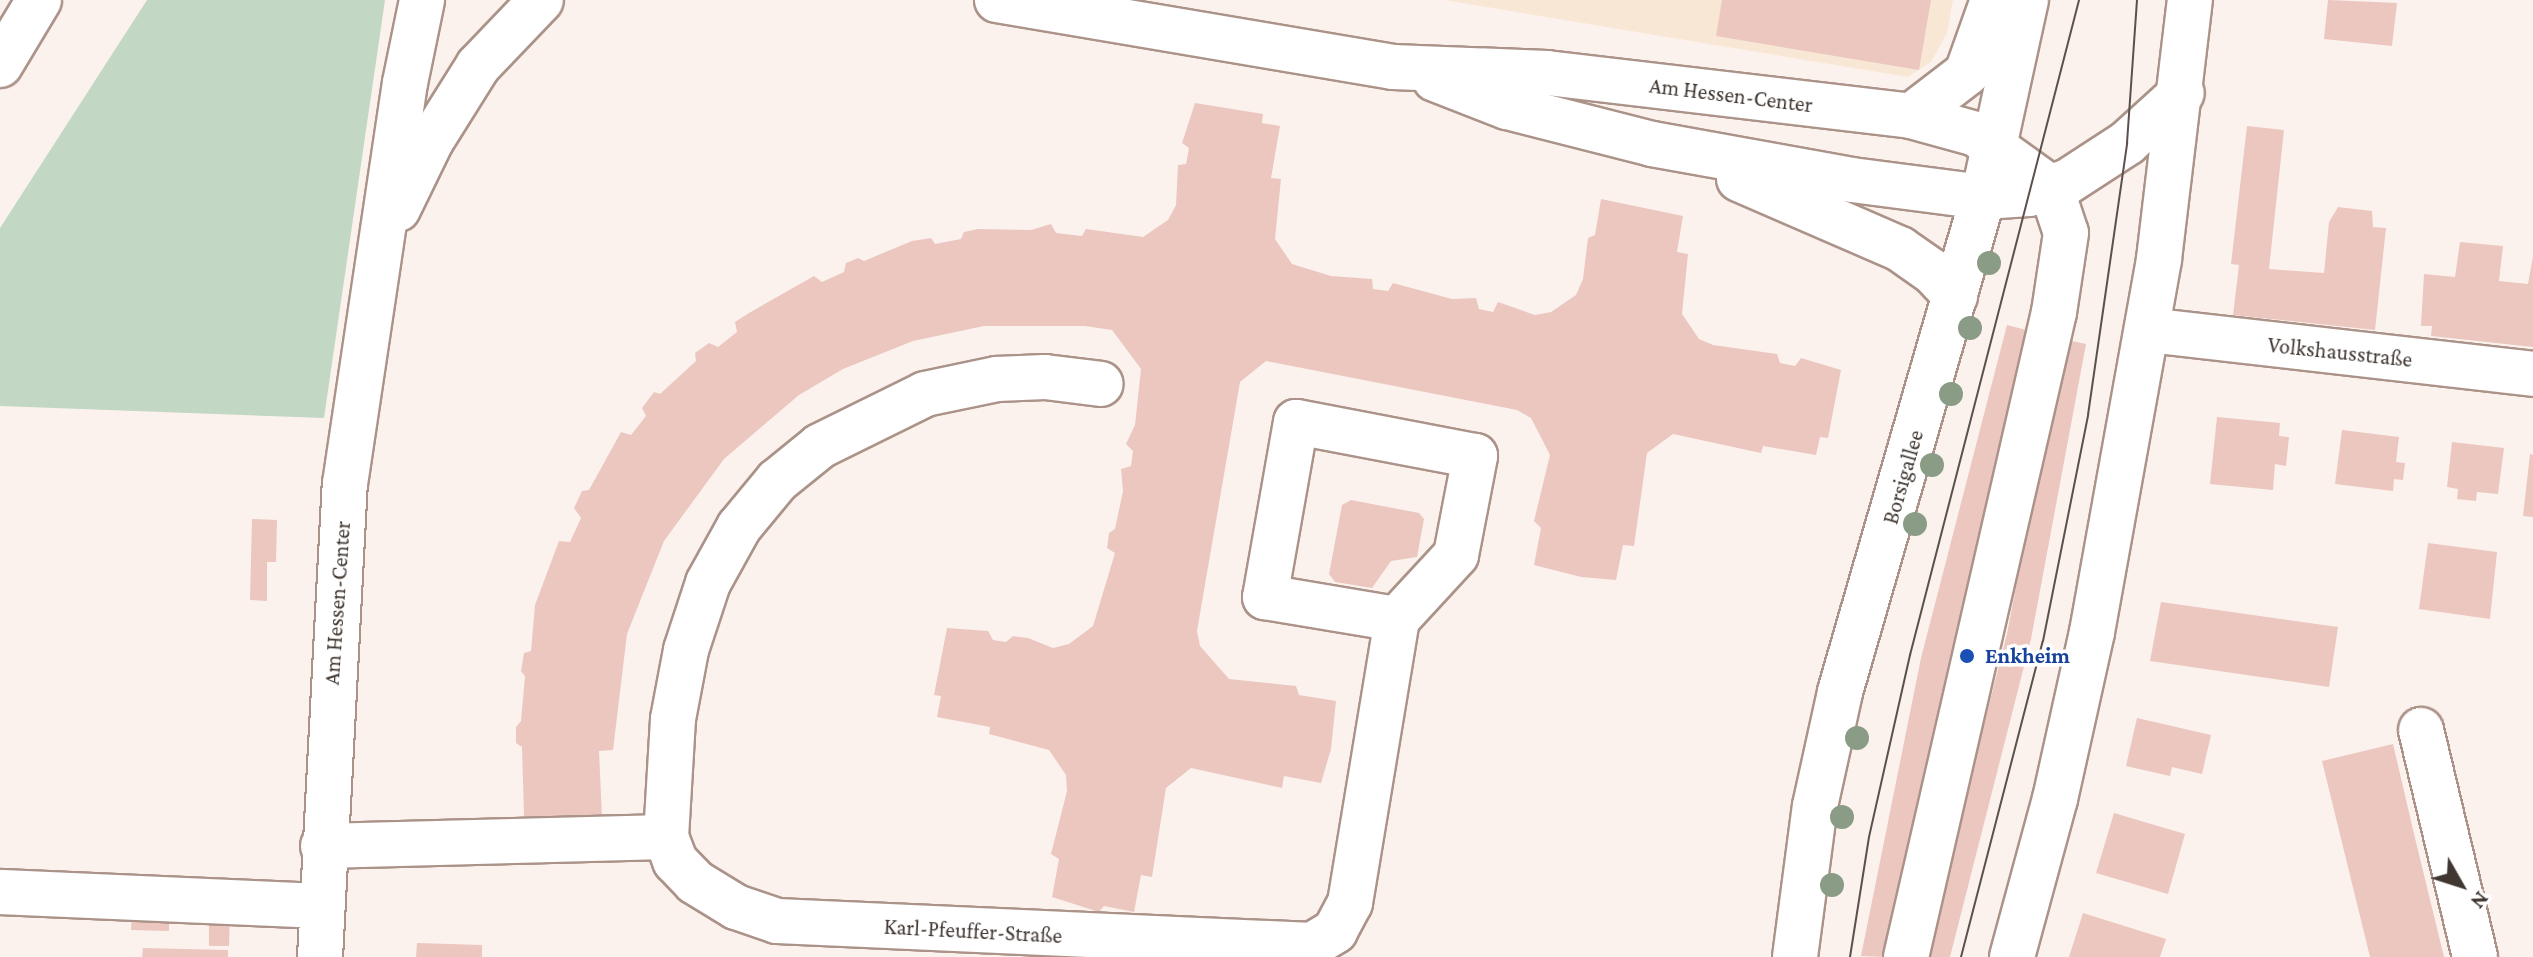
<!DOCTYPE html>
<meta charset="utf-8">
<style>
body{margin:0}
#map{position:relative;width:2533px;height:957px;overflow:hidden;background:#fcf2ed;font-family:"Crimson Pro",serif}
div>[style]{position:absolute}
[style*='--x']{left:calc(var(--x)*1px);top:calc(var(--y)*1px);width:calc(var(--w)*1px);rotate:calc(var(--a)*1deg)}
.commercial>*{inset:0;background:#f9e7d6}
.green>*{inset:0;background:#c2d8c4}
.building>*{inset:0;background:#ebc7c0}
.roads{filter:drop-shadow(2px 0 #ab9389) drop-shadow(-2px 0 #ab9389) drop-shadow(0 2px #ab9389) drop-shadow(0 -2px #ab9389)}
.minor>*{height:44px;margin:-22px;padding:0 22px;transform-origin:22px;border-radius:22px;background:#fff}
.major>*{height:44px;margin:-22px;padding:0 22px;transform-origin:22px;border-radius:22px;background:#fff}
.highway>*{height:44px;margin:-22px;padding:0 22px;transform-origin:22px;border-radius:22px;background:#fff}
.tram>*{height:2px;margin:-1px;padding:0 1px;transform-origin:1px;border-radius:1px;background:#5b514c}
.trees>*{width:24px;height:24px;margin:-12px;border-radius:50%;background:#8a9b86}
.dots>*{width:22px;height:22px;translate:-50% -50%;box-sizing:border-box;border:4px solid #fff;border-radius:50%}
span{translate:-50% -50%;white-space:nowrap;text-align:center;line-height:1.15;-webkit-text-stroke:7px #fff;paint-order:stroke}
.street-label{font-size:22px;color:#413732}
.transit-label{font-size:22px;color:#164399;font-weight:700}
.left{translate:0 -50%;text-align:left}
.north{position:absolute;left:2421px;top:845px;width:80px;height:80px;-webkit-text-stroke:6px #fff;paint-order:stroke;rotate:129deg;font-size:22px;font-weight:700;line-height:32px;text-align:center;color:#413732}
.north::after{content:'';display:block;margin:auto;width:28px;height:36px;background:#413732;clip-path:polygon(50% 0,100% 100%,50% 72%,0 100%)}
</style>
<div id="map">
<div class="commercial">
<div style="clip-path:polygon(1445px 0,1953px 0,1947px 33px,1931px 62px,1908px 77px)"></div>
</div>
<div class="green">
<div style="clip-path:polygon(147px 0,385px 0,324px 418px,0 406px,0 228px)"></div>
</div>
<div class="building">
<div style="clip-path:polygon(1722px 0,1931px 0,1919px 70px,1716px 36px)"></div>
<div style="clip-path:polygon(2328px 0,2397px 3px,2392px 46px,2324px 39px)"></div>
<div style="clip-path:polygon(1195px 103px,1263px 114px,1262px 123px,1280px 126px,1271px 178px,1281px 179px,1275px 239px,1292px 264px,1331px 276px,1372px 279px,1373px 289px,1388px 291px,1393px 283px,1452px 299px,1476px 298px,1479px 309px,1493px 312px,1498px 302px,1535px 315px,1551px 312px,1576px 295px,1583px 279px,1588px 238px,1595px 235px,1601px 199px,1683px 216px,1677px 252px,1688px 254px,1682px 314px,1699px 339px,1713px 345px,1777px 354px,1780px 363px,1795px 366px,1801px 358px,1841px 370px,1828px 438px,1820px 437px,1816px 455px,1763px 446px,1761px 453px,1673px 434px,1647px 453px,1634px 546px,1623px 545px,1616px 580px,1581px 577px,1534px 565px,1541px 528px,1534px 521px,1550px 455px,1531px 418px,1517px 410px,1266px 361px,1240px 382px,1197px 631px,1200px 646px,1229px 679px,1296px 686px,1299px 695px,1336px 701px,1331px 749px,1321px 783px,1284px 776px,1282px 788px,1191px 768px,1166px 788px,1152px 877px,1141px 875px,1134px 912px,1104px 906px,1099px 912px,1052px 897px,1059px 859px,1051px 854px,1067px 791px,1066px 775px,1049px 750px,989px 734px,990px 727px,937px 717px,941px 696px,934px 695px,947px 628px,988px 631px,993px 640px,1006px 642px,1013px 636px,1028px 638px,1053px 648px,1069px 644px,1093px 626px,1115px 553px,1107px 548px,1109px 533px,1115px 529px,1123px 491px,1121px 469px,1131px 466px,1133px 451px,1126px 444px,1135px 425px,1141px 369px,1112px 330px,1085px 326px,984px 326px,913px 341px,843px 369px,799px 395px,724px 459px,664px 541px,627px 634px,613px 750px,599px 751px,602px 817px,524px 816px,522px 747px,516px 743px,516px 727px,521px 721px,525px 676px,521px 671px,524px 653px,531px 651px,535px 605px,559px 541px,570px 542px,581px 518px,574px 508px,582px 491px,589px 490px,621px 432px,631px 435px,646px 416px,642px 408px,654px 392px,660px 394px,696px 361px,695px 353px,709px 343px,718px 347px,737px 332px,735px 322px,749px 313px,814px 276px,822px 282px,844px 272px,846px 263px,858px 258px,864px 261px,912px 241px,931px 238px,935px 244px,961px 239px,964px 232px,978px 229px,1031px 230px,1051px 224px,1056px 233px,1082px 236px,1086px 229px,1143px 237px,1168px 220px,1176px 205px,1178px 165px,1186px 164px,1189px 148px,1182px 143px)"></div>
<div style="clip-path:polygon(2247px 126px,2284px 130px,2269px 269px,2324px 273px,2329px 222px,2338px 207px,2372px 211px,2373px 227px,2386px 228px,2375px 330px,2233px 315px,2239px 265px,2231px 264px)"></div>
<div style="clip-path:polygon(2460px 242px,2503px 246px,2499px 281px,2528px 284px,2533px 256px,2533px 347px,2431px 336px,2432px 326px,2421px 326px,2424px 274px,2455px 277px)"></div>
<div style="clip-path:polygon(2007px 325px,2034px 332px,1948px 665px,1888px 957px,1861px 956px,1921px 658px)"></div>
<div style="clip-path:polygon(2063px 339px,2086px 344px,2031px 639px,1950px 957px,1925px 957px,2007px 634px)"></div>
<div style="clip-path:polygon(2217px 417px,2280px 423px,2279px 436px,2289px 437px,2286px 466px,2275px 464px,2273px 490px,2210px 484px)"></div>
<div style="clip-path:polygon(2342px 430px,2399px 437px,2396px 462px,2405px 463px,2403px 480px,2394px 479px,2393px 491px,2335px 484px)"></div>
<div style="clip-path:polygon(2452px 442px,2504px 448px,2498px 494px,2477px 492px,2476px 501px,2457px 499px,2458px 489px,2447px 487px)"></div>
<div style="clip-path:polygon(2530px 454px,2533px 455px,2533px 517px,2523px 516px)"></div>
<div style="clip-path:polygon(1351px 500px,1419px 513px,1424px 519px,1417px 557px,1391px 561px,1372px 588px,1335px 582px,1329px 574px,1342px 505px)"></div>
<div style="clip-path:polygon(252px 519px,277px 520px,276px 562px,267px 562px,267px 601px,250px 600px)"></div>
<div style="clip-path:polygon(2428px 543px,2497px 552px,2490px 619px,2419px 609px)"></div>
<div style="clip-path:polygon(2161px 602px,2338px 627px,2329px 687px,2150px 661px)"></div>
<div style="clip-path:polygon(2137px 718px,2211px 735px,2202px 774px,2172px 767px,2170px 776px,2126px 766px)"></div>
<div style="clip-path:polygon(2393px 744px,2415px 838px,2444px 957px,2370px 957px,2322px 761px)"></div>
<div style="clip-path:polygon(2114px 813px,2185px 834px,2168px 894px,2096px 873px)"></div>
<div style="clip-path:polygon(132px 911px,169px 912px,169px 931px,131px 930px)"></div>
<div style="clip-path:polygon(209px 913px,230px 913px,229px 946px,209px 946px)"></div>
<div style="clip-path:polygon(2083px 913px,2166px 939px,2160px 957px,2069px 957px)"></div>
<div style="clip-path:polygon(417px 943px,482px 945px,482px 957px,416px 957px)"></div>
<div style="clip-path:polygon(143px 948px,228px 950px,228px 957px,142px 957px)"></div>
</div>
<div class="roads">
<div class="minor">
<div style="--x:997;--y:0;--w:402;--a:9.6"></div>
<div style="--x:1393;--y:67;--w:154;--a:2.2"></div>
<div style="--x:1547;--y:73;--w:367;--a:6.7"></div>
<div style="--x:1911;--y:116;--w:67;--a:15.5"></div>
<div style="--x:1976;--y:134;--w:92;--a:35.8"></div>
<div style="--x:2051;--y:188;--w:47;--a:71.6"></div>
<div style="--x:2066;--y:233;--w:80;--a:98.6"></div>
<div style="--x:2054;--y:312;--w:662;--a:102.92"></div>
<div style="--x:1435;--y:79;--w:77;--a:21.3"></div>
<div style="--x:1507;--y:107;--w:150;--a:14.3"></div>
<div style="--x:1652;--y:144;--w:203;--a:10.2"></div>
<div style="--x:1852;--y:180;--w:132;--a:7.4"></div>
<div style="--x:1983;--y:197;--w:46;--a:-3.7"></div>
<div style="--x:2029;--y:194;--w:40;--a:-18"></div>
<div style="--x:2067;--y:182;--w:72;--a:-33"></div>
<div style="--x:2127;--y:143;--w:74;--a:-42.3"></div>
<div style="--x:1911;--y:116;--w:71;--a:-37.5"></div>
<div style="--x:1967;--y:73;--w:77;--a:-70.4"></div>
<div style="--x:1739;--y:179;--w:176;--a:23.5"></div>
<div style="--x:1900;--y:249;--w:39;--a:35"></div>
<div style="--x:1932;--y:271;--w:34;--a:47"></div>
<div style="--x:398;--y:209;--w:76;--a:-64.1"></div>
<div style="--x:431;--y:141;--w:89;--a:-57.9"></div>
<div style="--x:478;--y:66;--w:91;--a:-46.3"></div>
<div style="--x:2148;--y:330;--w:388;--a:6.5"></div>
<div style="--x:2421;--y:730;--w:233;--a:76.6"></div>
<div style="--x:666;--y:837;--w:118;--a:-86.6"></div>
<div style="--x:673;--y:719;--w:70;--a:-79.3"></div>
<div style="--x:686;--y:650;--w:71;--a:-71.8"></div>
<div style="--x:708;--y:583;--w:64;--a:-61"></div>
<div style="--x:739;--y:527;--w:60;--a:-50.4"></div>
<div style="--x:777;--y:481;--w:55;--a:-39.1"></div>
<div style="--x:820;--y:446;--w:117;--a:-26.3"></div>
<div style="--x:925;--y:394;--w:74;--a:-11.8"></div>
<div style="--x:997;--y:379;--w:48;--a:-2.4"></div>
<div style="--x:1045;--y:377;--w:56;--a:7.1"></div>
<div style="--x:323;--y:846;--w:343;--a:-1.5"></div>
<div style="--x:666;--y:837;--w:26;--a:69"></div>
<div style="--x:675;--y:861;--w:29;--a:46"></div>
<div style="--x:695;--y:882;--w:48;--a:31.4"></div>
<div style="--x:736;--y:907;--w:43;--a:18.9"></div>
<div style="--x:777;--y:921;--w:536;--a:2.57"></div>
<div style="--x:1312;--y:945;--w:27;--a:-31"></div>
<div style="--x:1335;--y:931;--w:32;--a:-62"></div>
<div style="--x:1350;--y:903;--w:288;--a:-80.6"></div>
<div style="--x:1397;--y:619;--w:87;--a:-47.3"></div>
<div style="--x:1456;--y:555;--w:101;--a:-79.1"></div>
<div style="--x:1475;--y:456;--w:182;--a:-169.2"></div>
<div style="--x:1296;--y:422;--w:178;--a:100"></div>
<div style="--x:1265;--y:597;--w:134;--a:9.5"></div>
<div style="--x:1;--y:892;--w:321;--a:2.5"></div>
<div style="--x:320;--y:957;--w:474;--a:-87"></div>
<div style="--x:345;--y:484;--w:405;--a:-81.5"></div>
<div style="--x:405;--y:83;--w:85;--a:-78.4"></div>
</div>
<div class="major">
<div style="--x:1795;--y:957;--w:152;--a:-82.5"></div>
<div style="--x:1815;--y:806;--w:117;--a:-77.6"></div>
<div style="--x:1840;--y:692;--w:515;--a:-73.89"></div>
<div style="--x:1983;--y:197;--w:202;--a:-77.7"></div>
<div style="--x:2012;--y:957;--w:164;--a:-74.8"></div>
<div style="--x:2055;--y:799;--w:171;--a:-77.5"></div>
<div style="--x:2092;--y:632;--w:379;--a:-79.8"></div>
<div style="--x:2159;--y:259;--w:261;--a:-83.2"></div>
</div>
<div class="highway">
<div style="--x:0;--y:65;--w:76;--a:-59"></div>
</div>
</div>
<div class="tram">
<div style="--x:1850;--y:957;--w:121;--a:-81"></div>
<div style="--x:1869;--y:837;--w:187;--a:-77.3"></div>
<div style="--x:1910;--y:655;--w:676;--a:-75.53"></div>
<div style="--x:1961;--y:957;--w:326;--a:-75.5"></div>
<div style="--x:2043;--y:641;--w:230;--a:-78.7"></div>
<div style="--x:2088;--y:415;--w:275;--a:-81.8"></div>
<div style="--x:2127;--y:143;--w:143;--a:-86"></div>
</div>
<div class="trees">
<div style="left:1989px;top:263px"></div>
<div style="left:1970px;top:328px"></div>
<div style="left:1951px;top:394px"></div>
<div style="left:1932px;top:465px"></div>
<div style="left:1915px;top:524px"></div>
<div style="left:1857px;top:738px"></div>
<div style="left:1842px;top:817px"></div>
<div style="left:1832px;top:885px"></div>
</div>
<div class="dots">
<div style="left:1967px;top:656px;background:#1a4fb4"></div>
</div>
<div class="street-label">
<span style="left:1731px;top:95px;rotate:7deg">Am Hessen-Center</span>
<span style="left:2340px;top:352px;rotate:6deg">Volkshausstraße</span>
<span style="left:1903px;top:477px;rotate:-74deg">Borsigallee</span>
<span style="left:337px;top:603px;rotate:-86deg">Am Hessen-Center</span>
<span style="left:973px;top:931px;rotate:3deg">Karl-Pfeuffer-Straße</span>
</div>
<div class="transit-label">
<span class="left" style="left:1985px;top:656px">Enkheim</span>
</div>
<div class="north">N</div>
</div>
